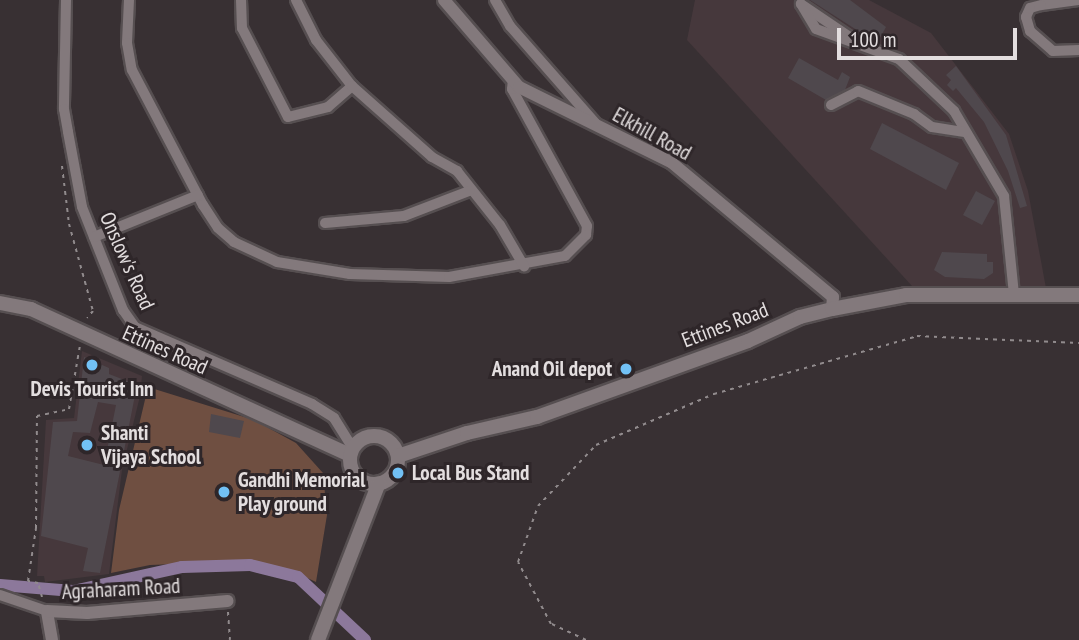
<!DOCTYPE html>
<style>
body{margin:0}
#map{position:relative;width:1079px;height:640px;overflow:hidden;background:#383033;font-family:"PT Sans Narrow",sans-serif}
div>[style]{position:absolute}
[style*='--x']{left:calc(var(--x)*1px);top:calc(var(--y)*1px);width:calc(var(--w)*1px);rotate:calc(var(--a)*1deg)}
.built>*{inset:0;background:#46383c}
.green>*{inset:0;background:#6f4f41}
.canal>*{height:12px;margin:-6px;padding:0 6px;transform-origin:6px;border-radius:6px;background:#8c789b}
.building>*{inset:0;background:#4f484d}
.path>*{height:2px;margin-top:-1px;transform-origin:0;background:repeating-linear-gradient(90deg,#918b8d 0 3.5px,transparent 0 8.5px)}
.roads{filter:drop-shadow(2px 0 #564f51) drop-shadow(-2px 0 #564f51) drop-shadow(0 2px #564f51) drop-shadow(0 -2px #564f51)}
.minor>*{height:10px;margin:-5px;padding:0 5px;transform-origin:5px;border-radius:5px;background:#83797c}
.tertiary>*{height:12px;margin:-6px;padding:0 6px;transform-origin:6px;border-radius:6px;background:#83797c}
.secondary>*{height:14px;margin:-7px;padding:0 7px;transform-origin:7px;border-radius:7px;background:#83797c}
.secondary>.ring{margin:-7px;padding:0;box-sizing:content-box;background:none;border:14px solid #83797c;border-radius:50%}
.dots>*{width:19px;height:19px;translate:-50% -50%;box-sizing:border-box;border:4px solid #2e2629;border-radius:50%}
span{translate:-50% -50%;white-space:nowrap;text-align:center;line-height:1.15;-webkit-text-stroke:6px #2e2629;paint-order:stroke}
.street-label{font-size:21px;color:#e3dedf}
.poi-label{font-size:21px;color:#e3dedf;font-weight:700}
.right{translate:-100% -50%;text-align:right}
.left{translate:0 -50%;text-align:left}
.scale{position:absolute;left:837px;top:28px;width:180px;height:32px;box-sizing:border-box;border:4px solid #e3dedf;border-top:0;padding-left:9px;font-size:21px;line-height:24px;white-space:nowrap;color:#e3dedf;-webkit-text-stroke:5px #2e2629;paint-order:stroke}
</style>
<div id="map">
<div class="built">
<div style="clip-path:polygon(695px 0,869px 0,931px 33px,1009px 134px,1028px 191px,1046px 288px,912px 286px,687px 40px)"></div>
<div style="clip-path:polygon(82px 351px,142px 376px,140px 396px,122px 470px,109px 574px,45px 582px,44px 576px,37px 576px,46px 420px,74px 418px)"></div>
</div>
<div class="green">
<div style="clip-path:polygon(148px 387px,254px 420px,296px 443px,323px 473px,327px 515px,316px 582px,288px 569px,251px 561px,150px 565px,111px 573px,119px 510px)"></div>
</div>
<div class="canal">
<div style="--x:0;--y:585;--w:73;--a:4.7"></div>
<div style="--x:73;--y:591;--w:112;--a:-12.4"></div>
<div style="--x:182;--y:567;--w:68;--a:-1.7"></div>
<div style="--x:250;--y:565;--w:49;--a:14"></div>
<div style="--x:298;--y:577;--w:92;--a:43.2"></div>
</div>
<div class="building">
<div style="clip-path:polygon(810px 0,850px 0,886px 27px,877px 43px)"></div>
<div style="clip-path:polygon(799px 58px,838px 80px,842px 72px,850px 77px,845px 90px,826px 100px,788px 78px)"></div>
<div style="clip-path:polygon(956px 66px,1006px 135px,1027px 206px,1020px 208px,1008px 171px,984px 122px,956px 88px,953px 91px,947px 85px,951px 80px,946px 75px)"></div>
<div style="clip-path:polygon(882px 123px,959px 163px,946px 190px,870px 149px)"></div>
<div style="clip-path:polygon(976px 191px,995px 201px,982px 225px,963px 215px)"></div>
<div style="clip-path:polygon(942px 252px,987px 254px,987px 262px,993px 262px,993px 273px,984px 279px,945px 277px,934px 270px)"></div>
<div style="clip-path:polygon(evenodd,84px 357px,109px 368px,109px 374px,137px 385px,100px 573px,83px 571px,88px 548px,41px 536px,53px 422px,77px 421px,84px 357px,98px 402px,116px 405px,104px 465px,68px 456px,73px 432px,90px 433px,98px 402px)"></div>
<div style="clip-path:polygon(211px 414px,244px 421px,240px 438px,209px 432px)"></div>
</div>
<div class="path">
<div style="--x:62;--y:166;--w:58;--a:83.1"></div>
<div style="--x:69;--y:224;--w:90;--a:74.6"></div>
<div style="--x:93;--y:311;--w:9;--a:131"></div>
<div style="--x:42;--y:597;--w:15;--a:-106"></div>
<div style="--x:38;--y:583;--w:10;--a:-169"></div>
<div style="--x:28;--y:581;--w:54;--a:-81.4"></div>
<div style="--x:36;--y:528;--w:112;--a:-89.5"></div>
<div style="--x:37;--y:416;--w:33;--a:-12"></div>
<div style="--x:69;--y:409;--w:65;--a:-80.2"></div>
<div style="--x:228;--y:612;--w:28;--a:86"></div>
<div style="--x:586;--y:640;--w:38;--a:-155"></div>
<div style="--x:551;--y:624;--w:70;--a:-118"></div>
<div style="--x:518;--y:562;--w:59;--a:-70.3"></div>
<div style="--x:538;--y:506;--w:84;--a:-46.4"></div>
<div style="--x:596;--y:445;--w:129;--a:-23.4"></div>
<div style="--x:714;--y:394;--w:211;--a:-15.9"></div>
<div style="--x:917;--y:336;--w:162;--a:2.5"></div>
</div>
<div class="roads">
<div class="minor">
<div style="--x:66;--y:0;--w:109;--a:91.1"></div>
<div style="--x:64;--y:109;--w:23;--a:80"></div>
<div style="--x:68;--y:132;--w:76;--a:79.4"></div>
<div style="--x:82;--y:207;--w:111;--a:68.3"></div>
<div style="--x:123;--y:310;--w:21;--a:55"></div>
<div style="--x:135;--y:327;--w:193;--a:23.5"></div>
<div style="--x:312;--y:404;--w:26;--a:32"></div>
<div style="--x:334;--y:418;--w:36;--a:58"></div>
<div style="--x:129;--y:0;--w:43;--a:92.7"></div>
<div style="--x:127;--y:43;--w:27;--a:80"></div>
<div style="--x:132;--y:70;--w:153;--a:62.3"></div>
<div style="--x:203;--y:205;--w:27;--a:57"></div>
<div style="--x:218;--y:228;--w:21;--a:41"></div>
<div style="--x:234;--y:242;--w:47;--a:24.9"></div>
<div style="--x:277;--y:262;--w:74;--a:9.3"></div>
<div style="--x:350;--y:274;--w:99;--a:1.7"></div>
<div style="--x:449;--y:277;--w:118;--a:-10.3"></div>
<div style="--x:565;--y:256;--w:30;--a:-45"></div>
<div style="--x:586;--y:235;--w:9;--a:-84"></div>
<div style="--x:587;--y:226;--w:156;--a:-118.7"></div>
<div style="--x:512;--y:89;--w:9;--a:-84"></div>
<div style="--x:241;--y:0;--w:28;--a:88"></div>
<div style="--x:242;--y:28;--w:100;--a:62.7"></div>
<div style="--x:288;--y:117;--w:41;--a:-14"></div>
<div style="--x:328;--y:107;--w:32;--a:-41"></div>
<div style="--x:296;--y:0;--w:45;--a:63.4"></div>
<div style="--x:316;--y:40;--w:58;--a:52"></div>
<div style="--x:352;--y:86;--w:107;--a:41.6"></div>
<div style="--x:432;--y:157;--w:29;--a:29"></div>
<div style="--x:457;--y:171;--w:69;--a:51.5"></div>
<div style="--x:500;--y:225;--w:48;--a:59.7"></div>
<div style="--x:495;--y:0;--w:30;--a:60"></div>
<div style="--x:510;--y:26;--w:130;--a:48.7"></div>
<div style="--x:1078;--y:0;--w:37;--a:172"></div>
<div style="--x:1041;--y:5;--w:11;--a:165"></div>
<div style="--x:1030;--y:8;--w:10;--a:114"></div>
<div style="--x:1026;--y:17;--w:15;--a:74"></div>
<div style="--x:1030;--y:31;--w:30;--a:41"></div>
<div style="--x:1053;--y:51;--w:26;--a:-2"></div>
<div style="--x:857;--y:42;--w:68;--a:-145.8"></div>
<div style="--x:801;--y:4;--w:29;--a:59"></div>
<div style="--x:816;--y:29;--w:88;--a:19.9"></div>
<div style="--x:899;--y:59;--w:76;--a:43.4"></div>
<div style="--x:954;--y:111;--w:99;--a:59.5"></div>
<div style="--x:1004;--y:196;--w:100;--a:84.2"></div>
<div style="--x:831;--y:105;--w:30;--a:-27"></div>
<div style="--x:858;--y:91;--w:61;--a:22.3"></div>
<div style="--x:914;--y:114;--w:22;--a:36"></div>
<div style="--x:932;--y:127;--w:33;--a:9"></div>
<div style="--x:325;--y:223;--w:79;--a:-5.1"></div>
<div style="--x:404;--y:216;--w:70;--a:-21"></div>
<div style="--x:94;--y:237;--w:112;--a:-22"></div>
<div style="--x:0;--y:595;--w:50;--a:18.8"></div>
</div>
<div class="tertiary">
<div style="--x:444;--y:0;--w:115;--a:49.2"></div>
<div style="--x:519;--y:87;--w:169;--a:26.3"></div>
<div style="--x:671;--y:162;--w:211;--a:39.8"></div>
<div style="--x:833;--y:297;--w:12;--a:95"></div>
<div style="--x:52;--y:640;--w:29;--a:-100"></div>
<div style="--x:47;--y:611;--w:40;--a:2.9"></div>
<div style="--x:87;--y:613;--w:141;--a:-4.9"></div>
</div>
<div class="secondary">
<div style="--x:0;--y:303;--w:32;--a:11"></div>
<div style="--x:31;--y:309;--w:351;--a:24.6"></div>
<div class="ring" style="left:350px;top:436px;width:34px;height:34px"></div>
<div style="--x:398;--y:456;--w:73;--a:-18.4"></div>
<div style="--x:467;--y:433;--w:72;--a:-12.9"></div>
<div style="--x:537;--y:417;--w:224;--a:-19.8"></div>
<div style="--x:748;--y:341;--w:57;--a:-24.8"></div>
<div style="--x:800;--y:317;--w:33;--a:-14"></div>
<div style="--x:832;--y:309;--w:75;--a:-10.7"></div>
<div style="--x:906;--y:295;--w:173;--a:0"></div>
<div style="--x:318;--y:640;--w:168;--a:-68.8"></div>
</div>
</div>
<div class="dots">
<div style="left:92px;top:365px;background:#72c1f5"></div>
<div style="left:626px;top:369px;background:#72c1f5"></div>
<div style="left:87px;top:445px;background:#72c1f5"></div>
<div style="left:398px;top:473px;background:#72c1f5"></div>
<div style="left:224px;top:492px;background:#72c1f5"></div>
</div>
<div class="street-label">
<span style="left:652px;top:134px;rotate:29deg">Elkhill Road</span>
<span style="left:127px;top:261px;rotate:66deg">Onslow's Road</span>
<span style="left:725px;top:325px;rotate:-21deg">Ettines Road</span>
<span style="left:165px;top:350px;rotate:24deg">Ettines Road</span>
<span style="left:121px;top:589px;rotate:-3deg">Agraharam Road</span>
</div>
<div class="poi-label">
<span class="right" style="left:612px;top:369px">Anand Oil depot</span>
<span style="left:92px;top:389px">Devis Tourist Inn</span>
<span class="left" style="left:101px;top:445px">Shanti<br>Vijaya School</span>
<span class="left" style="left:412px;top:473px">Local Bus Stand</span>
<span class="left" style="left:238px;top:492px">Gandhi Memorial<br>Play ground</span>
</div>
<div class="scale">100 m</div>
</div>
